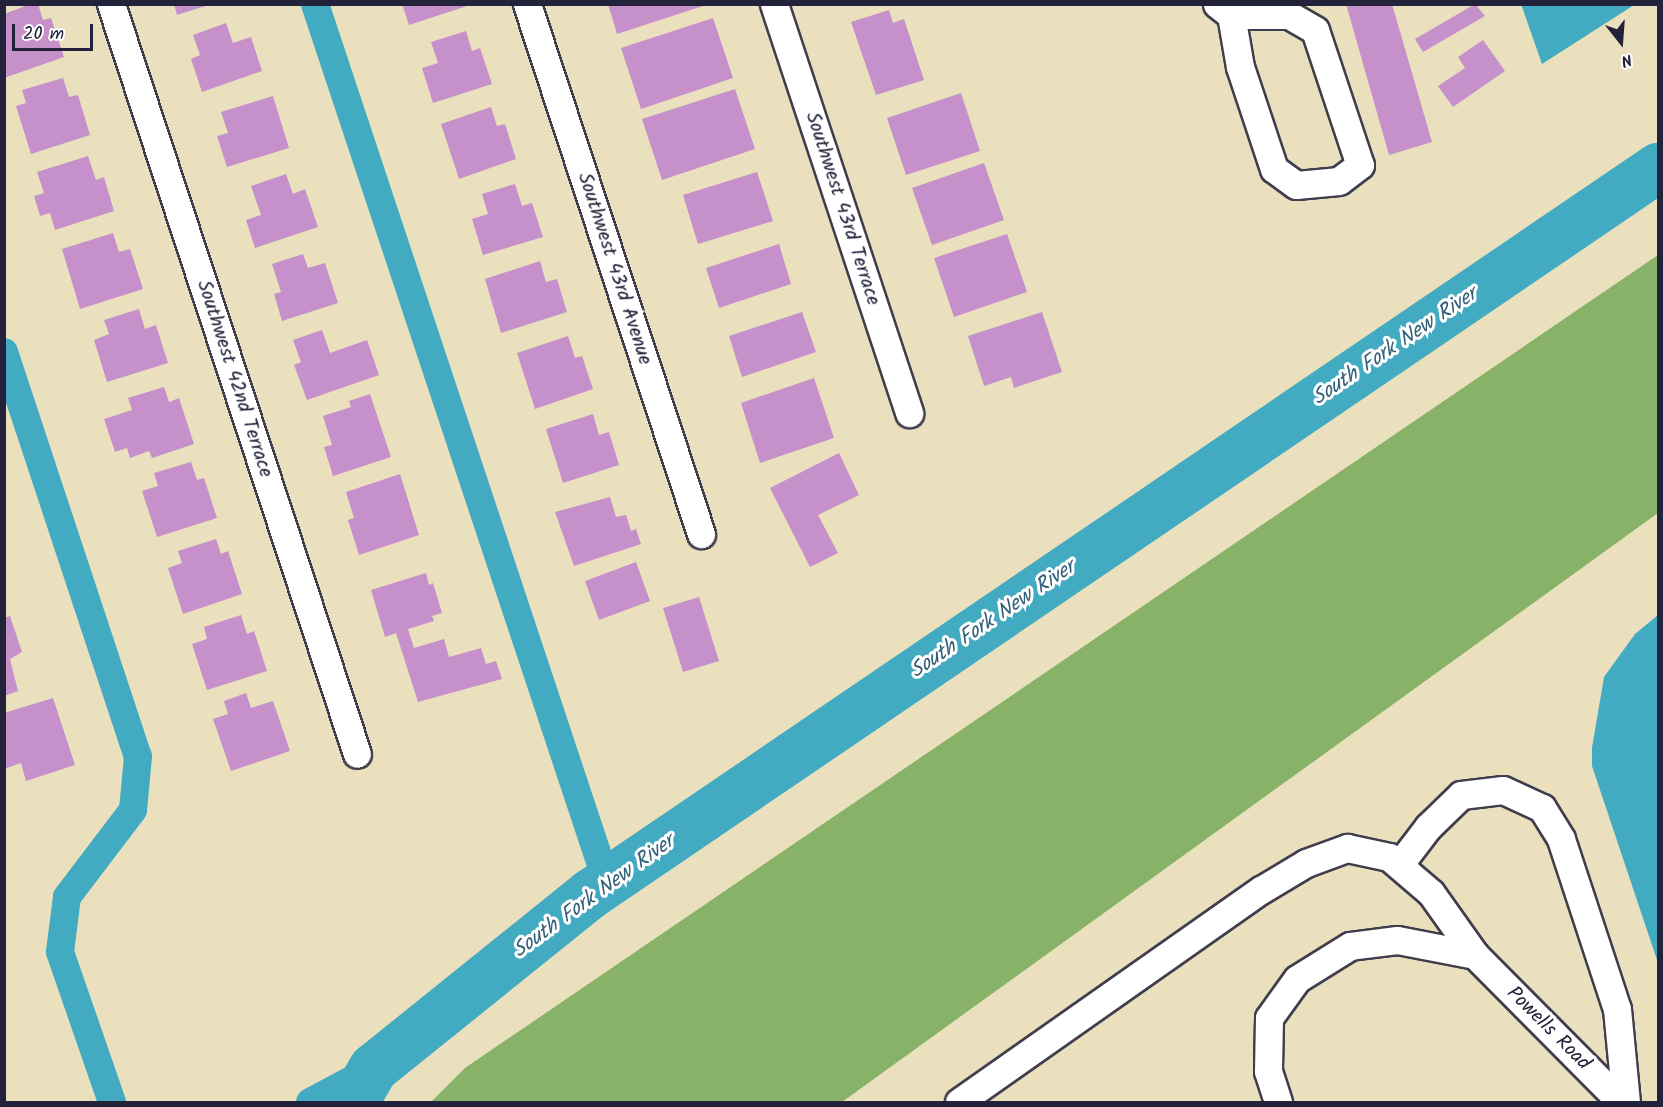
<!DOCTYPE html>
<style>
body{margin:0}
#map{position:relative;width:1663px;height:1107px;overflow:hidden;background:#eae0bd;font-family:Kalam,sans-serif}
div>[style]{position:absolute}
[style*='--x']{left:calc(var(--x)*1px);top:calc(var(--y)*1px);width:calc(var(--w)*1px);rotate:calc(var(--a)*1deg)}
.forest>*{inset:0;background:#88b268}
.water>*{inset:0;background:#42abc2}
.canal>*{height:28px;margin:-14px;padding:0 14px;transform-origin:14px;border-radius:14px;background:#42abc2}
.river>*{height:50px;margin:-25px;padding:0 25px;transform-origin:25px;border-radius:25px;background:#42abc2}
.building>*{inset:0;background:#c690cb}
.roads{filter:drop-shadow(2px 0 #403e4e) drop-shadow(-2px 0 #403e4e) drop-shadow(0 2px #403e4e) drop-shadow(0 -2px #403e4e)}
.minor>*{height:27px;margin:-13.5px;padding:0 13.5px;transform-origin:13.5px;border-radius:13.5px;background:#fff}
span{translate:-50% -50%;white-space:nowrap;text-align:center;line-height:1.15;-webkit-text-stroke:6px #fff;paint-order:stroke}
.street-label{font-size:20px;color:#22223b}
.water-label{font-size:21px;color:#306078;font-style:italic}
.frame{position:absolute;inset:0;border:6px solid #22223b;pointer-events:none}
.north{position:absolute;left:1591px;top:12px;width:60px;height:60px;-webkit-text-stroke:4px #fff;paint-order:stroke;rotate:163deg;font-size:16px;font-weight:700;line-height:24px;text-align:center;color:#22223b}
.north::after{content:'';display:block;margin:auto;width:21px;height:27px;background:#22223b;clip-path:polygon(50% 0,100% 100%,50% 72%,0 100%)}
.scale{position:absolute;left:12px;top:24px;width:81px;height:27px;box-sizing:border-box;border:3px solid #22223b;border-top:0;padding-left:8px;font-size:18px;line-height:21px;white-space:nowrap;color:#22223b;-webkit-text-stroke:4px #fff;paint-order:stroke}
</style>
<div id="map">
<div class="forest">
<div style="clip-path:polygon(1658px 255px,1658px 513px,842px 1102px,431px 1102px,465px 1068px)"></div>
</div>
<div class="water">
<div style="clip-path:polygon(1521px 4px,1634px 4px,1634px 5px,1542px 64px)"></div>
<div style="clip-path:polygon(1658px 615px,1658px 963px,1592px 766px,1592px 748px,1604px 677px,1635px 634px)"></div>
</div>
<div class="canal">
<div style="--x:315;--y:4;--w:926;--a:71.62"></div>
<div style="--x:4;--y:352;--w:426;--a:71.7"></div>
<div style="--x:138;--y:756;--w:54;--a:95.3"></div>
<div style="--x:133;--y:810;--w:109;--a:127.2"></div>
<div style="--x:67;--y:897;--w:55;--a:97.3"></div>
<div style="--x:60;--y:952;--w:159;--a:70.9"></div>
<div style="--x:310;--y:1102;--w:72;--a:-28"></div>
</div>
<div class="river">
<div style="--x:354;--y:1102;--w:39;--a:-60"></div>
<div style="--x:374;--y:1068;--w:276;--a:-38.8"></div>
<div style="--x:589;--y:895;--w:1293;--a:-34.22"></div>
</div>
<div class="building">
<div style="clip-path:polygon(31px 4px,38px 4px,43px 20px,51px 18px,64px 57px,4px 78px,4px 14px)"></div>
<div style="clip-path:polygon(174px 4px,209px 4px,209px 5px,177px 15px)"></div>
<div style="clip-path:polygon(402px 4px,466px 4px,467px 6px,409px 25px)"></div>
<div style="clip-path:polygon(608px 4px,706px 4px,706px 5px,617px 34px)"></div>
<div style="clip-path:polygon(1346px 4px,1392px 4px,1432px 142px,1389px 155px)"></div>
<div style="clip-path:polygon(1475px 4px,1485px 16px,1423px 52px,1415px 39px)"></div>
<div style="clip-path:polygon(889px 10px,893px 23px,904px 19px,924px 80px,876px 95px,851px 22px)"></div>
<div style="clip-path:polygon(713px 18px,733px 78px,641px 109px,621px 48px)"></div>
<div style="clip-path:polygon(226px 23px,233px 43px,251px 37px,262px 71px,202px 92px,191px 59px,200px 55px,193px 35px)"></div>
<div style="clip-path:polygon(466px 31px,472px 51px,480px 48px,492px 84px,433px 103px,422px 68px,438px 63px,431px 42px)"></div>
<div style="clip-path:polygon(1483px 40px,1505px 71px,1453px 107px,1438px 86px,1465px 68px,1458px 57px)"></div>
<div style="clip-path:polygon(63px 78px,69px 97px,78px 95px,90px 135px,31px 154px,16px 106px,26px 103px,22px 90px)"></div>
<div style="clip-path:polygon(735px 89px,755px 149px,662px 180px,642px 119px)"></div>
<div style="clip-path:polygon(961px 93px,980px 151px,906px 175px,887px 118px)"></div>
<div style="clip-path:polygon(273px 96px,289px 148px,227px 167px,217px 136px,228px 133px,221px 112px)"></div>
<div style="clip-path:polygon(491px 107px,497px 126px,505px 124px,516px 159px,459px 179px,441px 124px)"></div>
<div style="clip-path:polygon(88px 156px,96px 180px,104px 177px,114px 211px,55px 230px,50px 213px,40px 216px,34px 196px,44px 193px,37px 172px)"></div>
<div style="clip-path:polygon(984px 163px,1004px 220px,932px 245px,912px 188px)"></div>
<div style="clip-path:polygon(757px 172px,773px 221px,698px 244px,683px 195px)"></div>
<div style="clip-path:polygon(286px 174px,293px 194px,305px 189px,318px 227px,255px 248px,246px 220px,261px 215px,251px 186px)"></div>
<div style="clip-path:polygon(515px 184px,522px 206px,532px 203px,543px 237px,483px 255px,472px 219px,488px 214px,482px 194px)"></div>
<div style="clip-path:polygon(113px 233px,119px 252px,130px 249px,143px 289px,80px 309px,62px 249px)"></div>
<div style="clip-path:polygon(1007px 234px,1027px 292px,954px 317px,934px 258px)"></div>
<div style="clip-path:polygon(779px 244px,791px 284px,719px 308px,706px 268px)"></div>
<div style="clip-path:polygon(303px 254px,308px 268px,325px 263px,338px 303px,282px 321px,274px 294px,281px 292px,272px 264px)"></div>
<div style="clip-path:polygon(540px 261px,546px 282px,557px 279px,567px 312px,501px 333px,485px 279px)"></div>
<div style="clip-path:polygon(139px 309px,145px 329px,156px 325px,168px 363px,107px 382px,94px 340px,109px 334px,104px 320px)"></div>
<div style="clip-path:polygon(802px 312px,816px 352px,742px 377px,729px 336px)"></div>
<div style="clip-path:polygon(1042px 312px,1062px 372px,1014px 388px,1011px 377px,984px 386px,968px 336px)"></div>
<div style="clip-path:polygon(322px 330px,330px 353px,367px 340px,379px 375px,307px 400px,294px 365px,301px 362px,293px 340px)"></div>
<div style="clip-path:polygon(568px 336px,575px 358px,582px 356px,593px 389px,535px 409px,517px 353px)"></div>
<div style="clip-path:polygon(814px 378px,834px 438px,760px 463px,741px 403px)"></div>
<div style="clip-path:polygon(164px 387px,169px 402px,179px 398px,194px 444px,152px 458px,149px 451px,130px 458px,127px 448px,115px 452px,104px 419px,132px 410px,128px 398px)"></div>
<div style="clip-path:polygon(370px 394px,391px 457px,333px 476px,324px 447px,332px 445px,323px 416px,351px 407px,349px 401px)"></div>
<div style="clip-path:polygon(593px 414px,599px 435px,609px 432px,619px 465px,563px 483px,546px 429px)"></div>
<div style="clip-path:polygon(839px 453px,859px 495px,818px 515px,838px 553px,810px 567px,770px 488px)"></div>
<div style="clip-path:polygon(191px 462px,197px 480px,204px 478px,217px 518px,157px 537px,142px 491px,158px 486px,154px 473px)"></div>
<div style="clip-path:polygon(400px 474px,419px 535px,359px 555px,348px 520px,354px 518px,346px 492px)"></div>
<div style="clip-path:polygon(610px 497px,616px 517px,626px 515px,631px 531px,636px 529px,641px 544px,574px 566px,555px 512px)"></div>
<div style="clip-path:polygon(216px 539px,221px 554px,228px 551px,242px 594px,183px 614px,168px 568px,182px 563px,178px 551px)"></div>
<div style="clip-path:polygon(636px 562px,650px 601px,599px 620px,585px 581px)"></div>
<div style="clip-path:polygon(426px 573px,429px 585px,433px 583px,442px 613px,432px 616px,434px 621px,408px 629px,414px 648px,444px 639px,449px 657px,481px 648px,486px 664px,496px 661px,502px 679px,418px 702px,396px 633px,385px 637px,371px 590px)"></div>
<div style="clip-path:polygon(699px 597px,719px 661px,683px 672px,663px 608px)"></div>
<div style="clip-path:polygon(241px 615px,247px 634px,254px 631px,267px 671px,207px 690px,192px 644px,207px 639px,204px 627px)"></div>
<div style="clip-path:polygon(10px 616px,22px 652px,10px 659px,18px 691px,4px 696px,4px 618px)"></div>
<div style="clip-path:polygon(246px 693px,251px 708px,273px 701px,290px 751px,231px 771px,213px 719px,228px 714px,224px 701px)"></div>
<div style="clip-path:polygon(53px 698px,75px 765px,26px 781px,21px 763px,4px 769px,4px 713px)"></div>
</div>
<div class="roads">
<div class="minor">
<div style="--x:111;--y:4;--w:789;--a:71.84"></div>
<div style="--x:527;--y:4;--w:558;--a:71.82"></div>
<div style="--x:774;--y:4;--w:431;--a:71.7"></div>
<div style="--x:1217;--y:4;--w:18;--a:38"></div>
<div style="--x:1231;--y:15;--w:58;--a:0"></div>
<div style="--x:1289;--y:15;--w:30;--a:30"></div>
<div style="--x:1315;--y:30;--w:142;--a:71.6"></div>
<div style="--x:1360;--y:165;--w:26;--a:143"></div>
<div style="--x:1339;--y:181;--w:43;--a:174.7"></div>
<div style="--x:1296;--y:185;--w:27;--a:-144"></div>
<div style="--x:1274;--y:169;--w:108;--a:-108.4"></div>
<div style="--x:1240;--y:67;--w:53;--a:-99.8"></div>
<div style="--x:1399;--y:865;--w:48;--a:-52.7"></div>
<div style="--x:1428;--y:827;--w:46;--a:-44.1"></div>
<div style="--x:1461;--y:795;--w:42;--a:-6.8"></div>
<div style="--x:1503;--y:790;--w:43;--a:24.8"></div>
<div style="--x:1542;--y:808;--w:36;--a:58"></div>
<div style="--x:1561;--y:839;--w:179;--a:71.8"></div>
<div style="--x:1617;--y:1009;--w:93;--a:84.5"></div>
<div style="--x:1475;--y:955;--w:207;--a:45.2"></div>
<div style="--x:959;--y:1102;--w:369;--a:-35.1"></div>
<div style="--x:1261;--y:890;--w:52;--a:-31"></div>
<div style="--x:1306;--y:863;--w:44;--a:-20.1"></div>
<div style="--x:1347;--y:848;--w:43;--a:12.1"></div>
<div style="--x:1389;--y:857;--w:55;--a:40.6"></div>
<div style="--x:1431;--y:893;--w:76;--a:54.6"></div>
<div style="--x:1475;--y:955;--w:79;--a:-169.1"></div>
<div style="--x:1397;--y:940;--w:47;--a:172.7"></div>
<div style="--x:1350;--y:946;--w:62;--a:148.1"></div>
<div style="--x:1297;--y:979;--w:48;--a:125.7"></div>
<div style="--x:1269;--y:1018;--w:53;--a:91.1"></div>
<div style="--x:1268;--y:1071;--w:33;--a:72"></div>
</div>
</div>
<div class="street-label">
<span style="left:842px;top:209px;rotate:72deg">Southwest 43rd Terrace</span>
<span style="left:614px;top:269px;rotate:72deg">Southwest 43rd Avenue</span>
<span style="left:234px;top:379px;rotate:72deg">Southwest 42nd Terrace</span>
<span style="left:1548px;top:1029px;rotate:45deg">Powells Road</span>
</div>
<div class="water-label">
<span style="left:1395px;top:347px;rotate:-34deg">South Fork New River</span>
<span style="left:993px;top:620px;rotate:-34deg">South Fork New River</span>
<span style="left:594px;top:897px;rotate:-36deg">South Fork New River</span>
</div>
<div class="frame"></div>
<div class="north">N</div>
<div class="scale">20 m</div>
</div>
